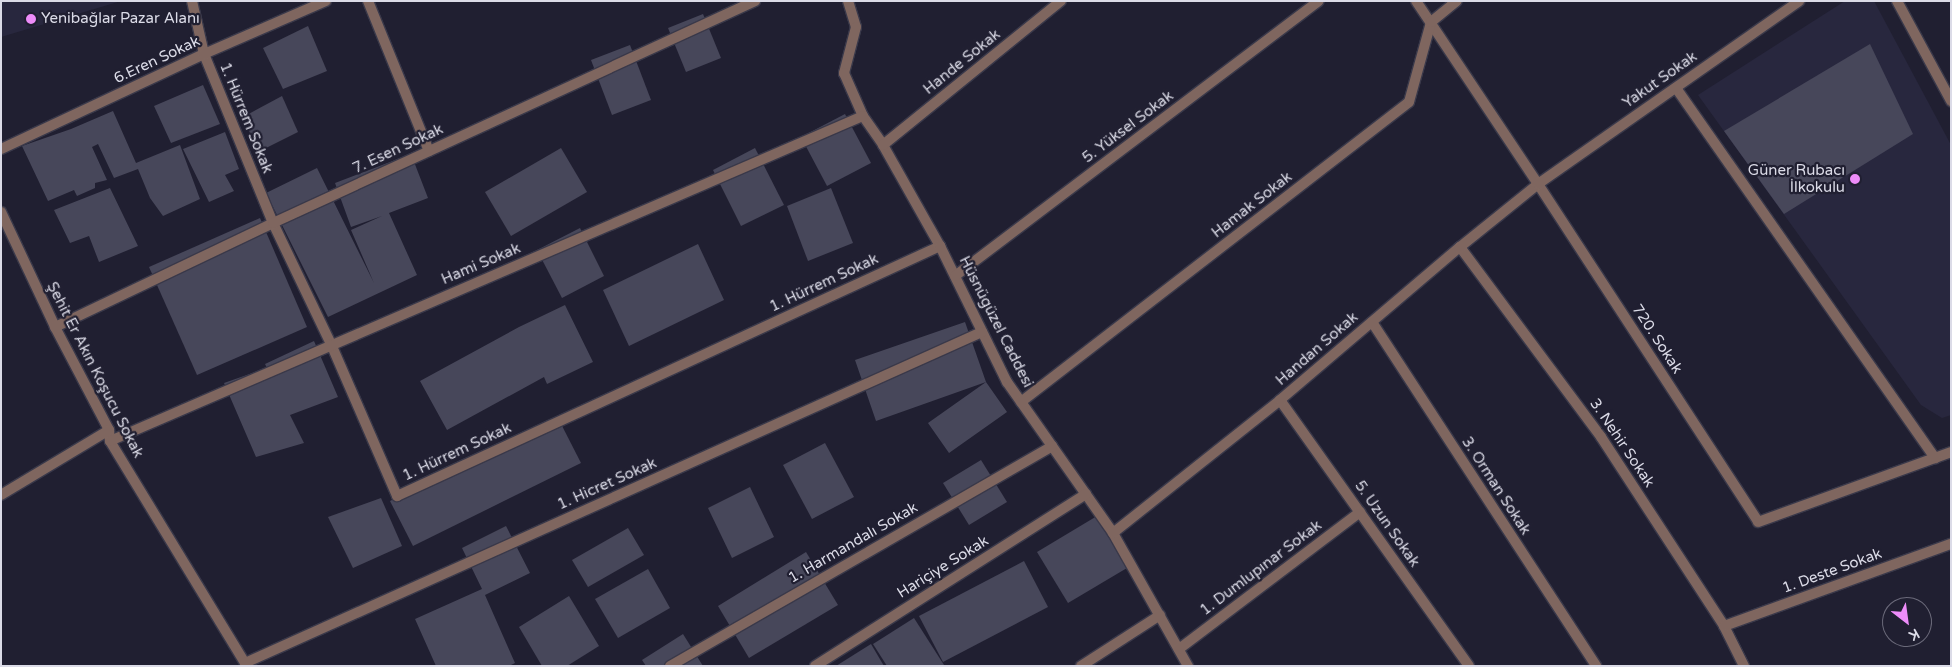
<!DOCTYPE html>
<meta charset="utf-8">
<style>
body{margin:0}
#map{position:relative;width:1952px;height:667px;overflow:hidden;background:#201f31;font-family:"Varela Round",sans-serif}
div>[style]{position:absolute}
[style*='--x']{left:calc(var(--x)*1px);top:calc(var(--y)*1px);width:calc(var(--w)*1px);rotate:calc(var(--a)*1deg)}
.built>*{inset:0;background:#28273e}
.building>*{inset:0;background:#47475a}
.roads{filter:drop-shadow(1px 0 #3a394a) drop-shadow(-1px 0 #3a394a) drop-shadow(0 1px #3a394a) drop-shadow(0 -1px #3a394a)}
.street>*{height:10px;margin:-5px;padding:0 5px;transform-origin:5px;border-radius:5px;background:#7f665f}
.dots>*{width:14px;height:14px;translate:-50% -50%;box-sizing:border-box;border:2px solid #201f31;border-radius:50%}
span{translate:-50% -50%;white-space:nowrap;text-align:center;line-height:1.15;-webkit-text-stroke:4.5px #201f31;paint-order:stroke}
.poi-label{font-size:15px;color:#dbdbe7}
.left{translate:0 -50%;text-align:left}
.right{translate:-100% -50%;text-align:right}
.street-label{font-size:15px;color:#dbdbe7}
.frame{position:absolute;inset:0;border:2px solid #dbdbe7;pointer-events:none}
.north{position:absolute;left:1882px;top:597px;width:50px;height:50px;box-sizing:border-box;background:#201f31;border:1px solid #6b6a7a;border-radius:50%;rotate:150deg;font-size:14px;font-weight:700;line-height:20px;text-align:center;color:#dbdbe7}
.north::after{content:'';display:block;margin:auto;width:18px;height:22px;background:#ed8cf9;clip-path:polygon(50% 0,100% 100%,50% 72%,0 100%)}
</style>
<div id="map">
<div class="built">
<div style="clip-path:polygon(1px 1px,121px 1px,1px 37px)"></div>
<div style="clip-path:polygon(1845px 1px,1874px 1px,1951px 145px,1951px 415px,1942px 418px,1921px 405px,1698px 95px)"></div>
</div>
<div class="building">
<div style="clip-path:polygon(703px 14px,721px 58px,686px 72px,668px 28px)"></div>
<div style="clip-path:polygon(308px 26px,327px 71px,283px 89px,263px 48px)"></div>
<div style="clip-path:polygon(1870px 44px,1913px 134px,1784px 214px,1724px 131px)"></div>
<div style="clip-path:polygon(630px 45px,651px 100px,612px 115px,591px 60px)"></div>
<div style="clip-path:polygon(203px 85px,220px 124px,171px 143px,154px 106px)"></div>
<div style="clip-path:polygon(282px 96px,298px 132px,258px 152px,243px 117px)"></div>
<div style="clip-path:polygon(113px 111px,136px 163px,180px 145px,200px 199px,163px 216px,150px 198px,138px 169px,114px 178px,98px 144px,92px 147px,107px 180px,95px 183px,95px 188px,77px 196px,74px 190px,48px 201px,22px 146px,71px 129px)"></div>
<div style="clip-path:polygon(845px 114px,871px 163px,827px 186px,801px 137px)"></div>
<div style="clip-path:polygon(225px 132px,239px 169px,225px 175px,234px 191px,209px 202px,183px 149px)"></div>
<div style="clip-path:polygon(561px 148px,587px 192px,511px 236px,485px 192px)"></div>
<div style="clip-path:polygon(755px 148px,784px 205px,741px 226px,713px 170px)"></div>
<div style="clip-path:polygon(411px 154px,428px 198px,389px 213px,417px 275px,328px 317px,266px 193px,317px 168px,374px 283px,351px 230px,382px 216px,351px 227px,335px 183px)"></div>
<div style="clip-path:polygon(110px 188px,138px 246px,99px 262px,89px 236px,70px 243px,54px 210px)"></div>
<div style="clip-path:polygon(831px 188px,853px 243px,808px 261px,787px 206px)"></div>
<div style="clip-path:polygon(260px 218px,307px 327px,197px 375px,149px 267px)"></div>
<div style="clip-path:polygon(580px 228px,604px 276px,562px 298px,537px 250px)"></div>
<div style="clip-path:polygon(698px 244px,724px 300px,629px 346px,603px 290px)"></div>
<div style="clip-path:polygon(565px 305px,593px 362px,547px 384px,544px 377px,447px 430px,420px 381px,519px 327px)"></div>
<div style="clip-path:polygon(965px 322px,986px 382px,1007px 412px,949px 453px,928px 423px,986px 382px,876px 421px,855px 360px)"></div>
<div style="clip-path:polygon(314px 341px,338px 397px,290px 415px,304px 443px,256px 457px,224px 383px,267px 368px,265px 364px)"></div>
<div style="clip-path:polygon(558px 418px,581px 463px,413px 546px,390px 501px)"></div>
<div style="clip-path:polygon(825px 443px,854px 497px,812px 519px,783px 465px)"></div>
<div style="clip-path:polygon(981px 460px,1007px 502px,969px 525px,943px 483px)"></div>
<div style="clip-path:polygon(750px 487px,774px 537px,732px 558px,708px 508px)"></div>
<div style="clip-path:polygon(381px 498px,402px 546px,353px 568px,328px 517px)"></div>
<div style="clip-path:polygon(1097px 516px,1127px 568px,1068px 603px,1037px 552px)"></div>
<div style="clip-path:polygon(506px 526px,530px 573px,485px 595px,515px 663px,509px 666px,436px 666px,415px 619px,482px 589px,462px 548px)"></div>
<div style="clip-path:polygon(628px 528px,644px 555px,588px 587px,572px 560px)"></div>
<div style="clip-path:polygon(806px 552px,838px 605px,749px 658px,718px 606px)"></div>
<div style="clip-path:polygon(1024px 561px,1048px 607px,943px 662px,919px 616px)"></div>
<div style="clip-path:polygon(648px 569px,670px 608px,618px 638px,595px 599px)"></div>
<div style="clip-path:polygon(569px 596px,599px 646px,567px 666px,542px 666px,519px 627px)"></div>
<div style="clip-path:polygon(914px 618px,944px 665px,942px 666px,887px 666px,873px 644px)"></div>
<div style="clip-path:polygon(683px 634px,703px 666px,646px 666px,642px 660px)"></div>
<div style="clip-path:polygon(871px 644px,884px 666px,836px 666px)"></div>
</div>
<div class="roads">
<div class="street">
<div style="--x:192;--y:1;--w:54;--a:77.2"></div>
<div style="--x:204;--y:54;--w:183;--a:67.8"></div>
<div style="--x:273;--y:223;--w:134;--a:64.4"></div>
<div style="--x:331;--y:344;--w:166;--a:66.5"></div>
<div style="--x:397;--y:496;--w:598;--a:-24.72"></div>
<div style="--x:368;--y:1;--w:162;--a:67.9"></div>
<div style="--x:848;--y:1;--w:27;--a:73"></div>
<div style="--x:856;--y:27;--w:48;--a:104.6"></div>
<div style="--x:844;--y:73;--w:47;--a:66.2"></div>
<div style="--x:863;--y:116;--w:35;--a:55"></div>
<div style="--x:883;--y:145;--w:116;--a:60.6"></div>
<div style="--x:940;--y:246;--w:152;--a:63.8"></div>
<div style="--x:1007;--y:382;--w:184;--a:54.9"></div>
<div style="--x:1113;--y:533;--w:153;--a:60.6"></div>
<div style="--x:1416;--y:1;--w:220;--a:56.3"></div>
<div style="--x:1538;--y:184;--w:403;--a:56.9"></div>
<div style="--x:1758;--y:522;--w:205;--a:-19.9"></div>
<div style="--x:1897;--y:1;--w:114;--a:61.6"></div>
<div style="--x:1676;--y:88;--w:452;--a:55"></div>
<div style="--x:883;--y:145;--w:229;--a:-39"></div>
<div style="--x:1;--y:149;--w:224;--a:-25.1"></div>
<div style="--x:204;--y:54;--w:133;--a:-23.5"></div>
<div style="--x:1;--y:212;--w:127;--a:64.8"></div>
<div style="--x:55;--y:327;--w:116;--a:62.3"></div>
<div style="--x:109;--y:430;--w:11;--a:85"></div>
<div style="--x:110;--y:441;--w:263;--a:58.7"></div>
<div style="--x:1460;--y:247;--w:237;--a:53.4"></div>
<div style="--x:1601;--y:437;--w:225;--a:56.9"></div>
<div style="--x:1724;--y:626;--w:45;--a:63.4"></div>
<div style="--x:955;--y:276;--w:456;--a:-37.1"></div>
<div style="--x:1372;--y:322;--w:411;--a:56.9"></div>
<div style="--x:55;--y:327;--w:242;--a:-25.5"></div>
<div style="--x:273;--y:223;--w:531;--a:-24.73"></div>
<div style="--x:1280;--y:400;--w:326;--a:54.6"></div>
<div style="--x:1021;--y:402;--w:490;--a:-37.7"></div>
<div style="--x:1409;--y:102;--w:83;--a:-74.6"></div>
<div style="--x:1431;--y:22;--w:33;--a:-39"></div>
<div style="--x:110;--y:441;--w:820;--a:-23.35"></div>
<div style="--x:1;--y:495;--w:126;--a:-31"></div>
<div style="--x:1113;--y:533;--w:213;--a:-38.5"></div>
<div style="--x:1280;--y:400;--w:236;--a:-40.4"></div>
<div style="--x:1460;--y:247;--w:100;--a:-38.9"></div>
<div style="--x:1538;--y:184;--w:319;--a:-35"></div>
<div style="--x:1724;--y:626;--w:241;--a:-19.9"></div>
<div style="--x:1179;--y:649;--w:227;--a:-37.1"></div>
<div style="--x:245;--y:663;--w:808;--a:-24.19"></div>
<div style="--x:670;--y:666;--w:441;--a:-29.9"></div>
<div style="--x:815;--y:666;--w:321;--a:-32.4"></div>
<div style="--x:1081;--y:666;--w:94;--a:-32.8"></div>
</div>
</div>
<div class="dots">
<div style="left:31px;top:19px;background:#ed8cf9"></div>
<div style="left:1855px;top:179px;background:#ed8cf9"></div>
</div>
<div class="poi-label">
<span class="left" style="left:41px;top:19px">Yenibağlar Pazar Alanı</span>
<span class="right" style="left:1845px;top:179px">Güner Rubacı<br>İlkokulu</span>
</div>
<div class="street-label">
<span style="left:157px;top:60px;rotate:-25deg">6.Eren Sokak</span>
<span style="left:962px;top:62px;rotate:-39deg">Hande Sokak</span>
<span style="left:1660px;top:80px;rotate:-35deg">Yakut Sokak</span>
<span style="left:246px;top:118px;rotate:68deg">1. Hürrem Sokak</span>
<span style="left:1128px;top:127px;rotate:-37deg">5. Yüksel Sokak</span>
<span style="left:398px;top:149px;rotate:-25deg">7. Esen Sokak</span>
<span style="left:1252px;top:205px;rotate:-38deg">Hamak Sokak</span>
<span style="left:481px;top:264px;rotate:-23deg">Hami Sokak</span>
<span style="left:824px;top:283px;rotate:-25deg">1. Hürrem Sokak</span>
<span style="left:996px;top:322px;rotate:63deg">Hüsnügüzel Caddesi</span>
<span style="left:1657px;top:339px;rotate:57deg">720. Sokak</span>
<span style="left:1317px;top:349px;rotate:-41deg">Handan Sokak</span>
<span style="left:95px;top:370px;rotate:63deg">Şehit Er Akın Koşucu Sokak</span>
<span style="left:1622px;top:443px;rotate:56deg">3. Nehir Sokak</span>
<span style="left:457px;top:452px;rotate:-25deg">1. Hürrem Sokak</span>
<span style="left:607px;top:484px;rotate:-24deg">1. Hicret Sokak</span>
<span style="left:1496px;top:486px;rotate:57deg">3. Orman Sokak</span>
<span style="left:1387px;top:524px;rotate:55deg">5. Uzun Sokak</span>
<span style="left:853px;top:543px;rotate:-30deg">1. Harmandalı Sokak</span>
<span style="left:943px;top:567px;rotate:-32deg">Hariçiye Sokak</span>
<span style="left:1261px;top:568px;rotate:-37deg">1. Dumlupınar Sokak</span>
<span style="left:1832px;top:571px;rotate:-20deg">1. Deste Sokak</span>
</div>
<div class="frame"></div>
<div class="north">K</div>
</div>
